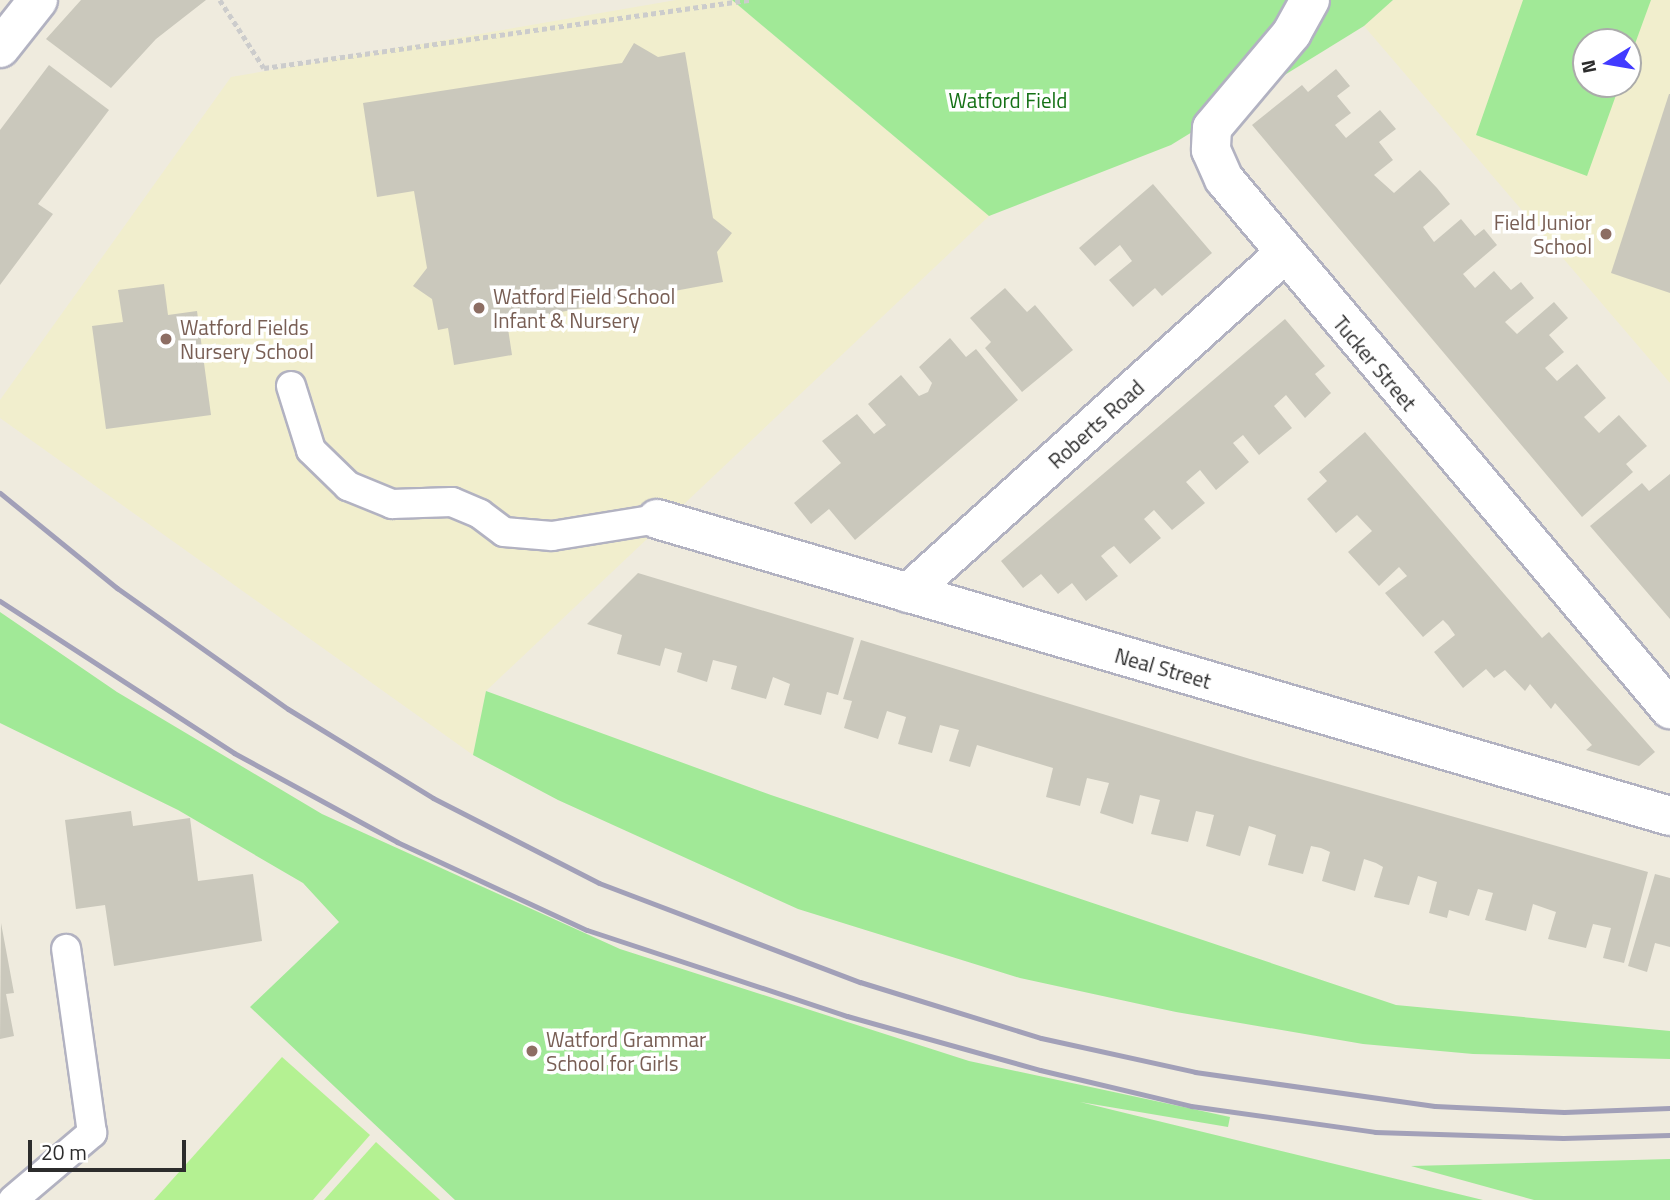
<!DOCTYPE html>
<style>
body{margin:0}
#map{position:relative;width:1670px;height:1200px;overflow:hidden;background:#efebde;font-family:"Titillium Web",sans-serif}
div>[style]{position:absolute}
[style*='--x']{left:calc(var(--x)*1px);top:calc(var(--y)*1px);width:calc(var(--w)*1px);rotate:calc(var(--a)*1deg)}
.education>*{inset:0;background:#f1eecd}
.green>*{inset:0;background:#a1e997}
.pitch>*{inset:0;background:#b4f192}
.building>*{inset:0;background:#cac8bc}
.path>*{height:4.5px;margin-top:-2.25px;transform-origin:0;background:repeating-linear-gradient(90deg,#ccc 0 5px,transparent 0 8.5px)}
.roads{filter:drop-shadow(2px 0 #b2b2c1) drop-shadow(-2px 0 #b2b2c1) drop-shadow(0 2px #b2b2c1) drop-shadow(0 -2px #b2b2c1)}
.lane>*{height:28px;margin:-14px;padding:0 14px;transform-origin:14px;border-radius:14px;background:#fff}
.street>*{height:38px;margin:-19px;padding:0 19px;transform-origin:19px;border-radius:19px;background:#fff}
.rail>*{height:5px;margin:-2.5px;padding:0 2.5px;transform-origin:2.5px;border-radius:2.5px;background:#a2a0b8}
.dots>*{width:19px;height:19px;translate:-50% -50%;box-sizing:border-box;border:4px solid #fff;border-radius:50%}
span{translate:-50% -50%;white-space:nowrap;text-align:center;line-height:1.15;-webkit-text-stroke:7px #fff;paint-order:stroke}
.park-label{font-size:21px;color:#157116}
.education-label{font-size:21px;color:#785e54}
.right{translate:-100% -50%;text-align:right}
.left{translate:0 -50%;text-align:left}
.street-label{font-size:21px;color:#2c2c2c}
.north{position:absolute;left:1572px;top:28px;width:70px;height:70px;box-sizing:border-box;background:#fff;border:2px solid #ababab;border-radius:50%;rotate:259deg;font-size:19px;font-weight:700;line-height:28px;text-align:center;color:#2c2c2c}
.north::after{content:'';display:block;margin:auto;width:24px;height:32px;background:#423bff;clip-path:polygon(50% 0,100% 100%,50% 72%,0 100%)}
.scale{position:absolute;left:28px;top:1140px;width:158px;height:32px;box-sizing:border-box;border:4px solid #2c2c2c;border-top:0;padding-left:9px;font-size:21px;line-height:24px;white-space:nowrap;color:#2c2c2c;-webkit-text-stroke:5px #fff;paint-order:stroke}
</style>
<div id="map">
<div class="education">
<div style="clip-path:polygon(676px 0,732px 0,989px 216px,486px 691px,473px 755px,0 418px,0 400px,231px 77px)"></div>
<div style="clip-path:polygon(evenodd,1393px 0,1670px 0,1670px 383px,1364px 26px,1393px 0,1586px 42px,1628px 42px,1628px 84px,1586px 84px,1586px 42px)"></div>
</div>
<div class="green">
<div style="clip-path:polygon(732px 0,1393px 0,1364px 26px,1171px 145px,989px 216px)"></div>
<div style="clip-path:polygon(1523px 0,1651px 0,1628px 63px,1628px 42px,1586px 42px,1586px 84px,1620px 84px,1587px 176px,1476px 135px)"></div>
<div style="clip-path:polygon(0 612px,117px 692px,322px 814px,620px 949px,969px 1061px,1230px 1117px,1228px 1127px,1080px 1102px,1483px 1200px,455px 1200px,250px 1007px,339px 922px,303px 883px,178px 810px,0 723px)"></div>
<div style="clip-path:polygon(486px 691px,771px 795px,1396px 1005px,1670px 1031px,1670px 1059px,1473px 1054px,1363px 1044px,1176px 1012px,1020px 978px,798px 909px,558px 800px,473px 755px)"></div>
<div style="clip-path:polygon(1670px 1159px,1670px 1200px,1534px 1200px,1411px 1166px)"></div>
</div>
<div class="pitch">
<div style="clip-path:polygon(282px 1057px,370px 1135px,313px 1200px,154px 1200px)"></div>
<div style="clip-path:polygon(376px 1142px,440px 1200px,324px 1200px)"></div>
</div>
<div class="building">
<div style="clip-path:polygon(81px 0,206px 0,156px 39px,111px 88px,46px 39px)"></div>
<div style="clip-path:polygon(634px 43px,658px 57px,685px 52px,713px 218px,732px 233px,717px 252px,723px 282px,507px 322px,512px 355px,454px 365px,448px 328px,438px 330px,432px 299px,413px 286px,427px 268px,414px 191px,377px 197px,363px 103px,622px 63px)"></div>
<div style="clip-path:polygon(49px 65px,109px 110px,38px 204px,53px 214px,0 285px,0 130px)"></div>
<div style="clip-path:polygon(1336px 69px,1350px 86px,1337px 96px,1351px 113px,1335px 125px,1346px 138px,1380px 110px,1396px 129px,1379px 142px,1393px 160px,1374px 175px,1394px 193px,1420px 170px,1437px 188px,1450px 204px,1423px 227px,1434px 242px,1461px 219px,1475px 236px,1484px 229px,1497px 245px,1463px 274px,1475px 288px,1494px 271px,1511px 290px,1521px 282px,1534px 298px,1505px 322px,1517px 334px,1554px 302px,1568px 318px,1549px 335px,1564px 352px,1545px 368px,1557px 381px,1577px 364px,1606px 398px,1584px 417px,1599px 433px,1619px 415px,1647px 446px,1626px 464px,1633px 472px,1582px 517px,1252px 125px,1302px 85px,1308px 92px)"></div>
<div style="clip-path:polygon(1669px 94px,1670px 94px,1670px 293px,1611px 273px)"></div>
<div style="clip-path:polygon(1153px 184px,1212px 253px,1162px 296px,1155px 288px,1133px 307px,1109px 280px,1132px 261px,1120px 245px,1095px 266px,1079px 248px)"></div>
<div style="clip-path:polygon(164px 284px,168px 315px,197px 311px,211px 415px,106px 429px,92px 326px,123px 322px,118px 290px)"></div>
<div style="clip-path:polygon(1005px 288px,1027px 312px,1035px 305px,1073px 350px,1022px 392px,985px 348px,991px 342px,970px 318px)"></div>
<div style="clip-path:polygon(1285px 319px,1325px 366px,1315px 374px,1331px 393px,1305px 418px,1286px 395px,1274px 406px,1292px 428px,1259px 455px,1243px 435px,1233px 443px,1249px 462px,1216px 490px,1200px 470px,1186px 482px,1205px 503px,1172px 530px,1154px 510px,1144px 519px,1161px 538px,1130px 564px,1114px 546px,1108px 550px,1101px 556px,1118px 576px,1086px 601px,1072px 583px,1058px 594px,1041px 574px,1023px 588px,1001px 561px)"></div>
<div style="clip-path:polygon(950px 338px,966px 357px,976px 349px,1018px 400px,855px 540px,829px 509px,811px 524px,794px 503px,841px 463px,822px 441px,857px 414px,874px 434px,886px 425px,868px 404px,901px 375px,919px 396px,928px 392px,932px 383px,919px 367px)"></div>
<div style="clip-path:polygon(1365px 432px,1542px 638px,1549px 632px,1655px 752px,1639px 766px,1586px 750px,1592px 745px,1555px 703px,1551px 709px,1530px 684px,1525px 691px,1505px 670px,1494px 678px,1486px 669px,1463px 688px,1434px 652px,1455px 635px,1448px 625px,1443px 620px,1423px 637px,1385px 593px,1407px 576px,1399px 567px,1379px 586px,1348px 552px,1372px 531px,1357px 515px,1336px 533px,1307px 499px,1327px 481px,1319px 472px)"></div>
<div style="clip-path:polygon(1670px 474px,1670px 619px,1590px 526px,1642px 483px,1649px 491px)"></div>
<div style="clip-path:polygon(638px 573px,854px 638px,838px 695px,827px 692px,821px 715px,784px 705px,790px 684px,773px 677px,766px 699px,731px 689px,737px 666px,713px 660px,707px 682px,677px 672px,682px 653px,665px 648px,660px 666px,617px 654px,622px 635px,587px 624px)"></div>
<div style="clip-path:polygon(861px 640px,1250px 759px,1648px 872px,1624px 963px,1603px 958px,1611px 928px,1593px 924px,1586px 948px,1548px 939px,1556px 912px,1533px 904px,1526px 931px,1485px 920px,1493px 893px,1478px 889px,1469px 916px,1449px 910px,1447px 918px,1429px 913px,1437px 882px,1418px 876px,1409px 905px,1374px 897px,1383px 867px,1376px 863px,1364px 859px,1355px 891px,1322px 881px,1330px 852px,1321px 848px,1311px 846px,1303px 874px,1268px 865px,1276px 835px,1262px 830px,1249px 826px,1240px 856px,1206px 846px,1214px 815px,1196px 811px,1188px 842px,1151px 834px,1160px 800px,1140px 795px,1133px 824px,1100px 813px,1109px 783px,1087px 778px,1080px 806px,1046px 797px,1053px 768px,977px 745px,970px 767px,949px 761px,959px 730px,940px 725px,932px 753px,898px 744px,906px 717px,887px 711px,878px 739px,844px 728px,852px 701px,843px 699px)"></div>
<div style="clip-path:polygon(131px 811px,133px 826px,190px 818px,198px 881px,253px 874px,262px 941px,114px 966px,105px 905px,76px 909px,65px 820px)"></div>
<div style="clip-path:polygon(1655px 874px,1670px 878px,1670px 947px,1655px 943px,1647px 972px,1628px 966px)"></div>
<div style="clip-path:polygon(1px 923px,14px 993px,6px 994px,14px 1036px,0 1039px)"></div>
</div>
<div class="path">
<div style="--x:220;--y:0;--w:81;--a:57.1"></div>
<div style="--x:264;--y:68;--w:491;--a:-8"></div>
</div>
<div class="roads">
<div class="lane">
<div style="--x:291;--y:386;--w:67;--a:72.6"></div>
<div style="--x:311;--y:450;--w:52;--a:44.2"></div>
<div style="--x:348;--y:486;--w:48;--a:22.2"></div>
<div style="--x:392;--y:504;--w:60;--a:-1.9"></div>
<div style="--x:452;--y:502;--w:30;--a:23"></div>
<div style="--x:480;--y:514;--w:30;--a:37"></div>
<div style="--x:504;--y:532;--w:48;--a:4.8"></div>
<div style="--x:552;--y:536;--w:106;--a:-9.2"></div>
<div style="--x:13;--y:1200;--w:104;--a:-40.3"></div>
<div style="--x:92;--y:1133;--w:186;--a:-98"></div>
</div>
<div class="street">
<div style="--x:1310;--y:0;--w:38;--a:119"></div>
<div style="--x:1292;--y:33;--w:124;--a:130.1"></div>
<div style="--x:1212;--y:128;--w:22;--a:93"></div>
<div style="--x:1211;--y:150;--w:32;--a:66"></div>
<div style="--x:1224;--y:179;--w:693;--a:49.92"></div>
<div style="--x:0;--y:48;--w:61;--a:-51.6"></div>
<div style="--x:657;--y:519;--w:1056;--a:16.34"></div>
<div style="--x:908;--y:593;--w:505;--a:-42.03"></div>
</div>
</div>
<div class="rail">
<div style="--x:0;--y:493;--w:151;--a:39.1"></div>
<div style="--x:117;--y:588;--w:209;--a:35.3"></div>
<div style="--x:288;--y:709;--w:170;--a:31.5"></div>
<div style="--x:433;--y:798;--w:186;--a:27.1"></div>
<div style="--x:599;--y:883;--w:279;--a:20.8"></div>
<div style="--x:860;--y:982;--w:189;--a:17.2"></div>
<div style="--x:1041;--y:1038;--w:158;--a:12.4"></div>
<div style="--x:1195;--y:1072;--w:242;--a:8.1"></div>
<div style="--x:1435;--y:1106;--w:129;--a:2.7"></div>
<div style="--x:1564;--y:1112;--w:106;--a:-2.2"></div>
<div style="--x:0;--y:601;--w:279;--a:33"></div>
<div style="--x:234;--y:753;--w:186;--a:28.6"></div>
<div style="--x:397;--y:842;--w:209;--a:24.9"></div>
<div style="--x:587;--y:930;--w:274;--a:18.3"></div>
<div style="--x:847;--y:1016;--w:200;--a:15.6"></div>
<div style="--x:1040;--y:1070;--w:155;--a:13.4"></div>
<div style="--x:1191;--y:1106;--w:186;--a:8"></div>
<div style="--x:1375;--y:1132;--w:188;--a:1.8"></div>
<div style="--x:1563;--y:1138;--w:107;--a:-1.6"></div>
</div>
<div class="dots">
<div style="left:1606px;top:234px;background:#8d6e63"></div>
<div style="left:479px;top:308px;background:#8d6e63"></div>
<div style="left:166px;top:339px;background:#8d6e63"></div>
<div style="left:532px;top:1051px;background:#8d6e63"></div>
</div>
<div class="park-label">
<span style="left:1008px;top:100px">Watford Field</span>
</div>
<div class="education-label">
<span class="right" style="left:1592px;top:234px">Field Junior<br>School</span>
<span class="left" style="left:493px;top:308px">Watford Field School<br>Infant &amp; Nursery</span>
<span class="left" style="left:180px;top:339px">Watford Fields<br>Nursery School</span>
<span class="left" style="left:546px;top:1051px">Watford Grammar<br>School for Girls</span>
</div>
<div class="street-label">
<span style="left:1375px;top:363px;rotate:50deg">Tucker Street</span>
<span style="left:1096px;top:424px;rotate:-42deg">Roberts Road</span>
<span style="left:1163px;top:668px;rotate:16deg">Neal Street</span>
</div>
<div class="north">N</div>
<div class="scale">20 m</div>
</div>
